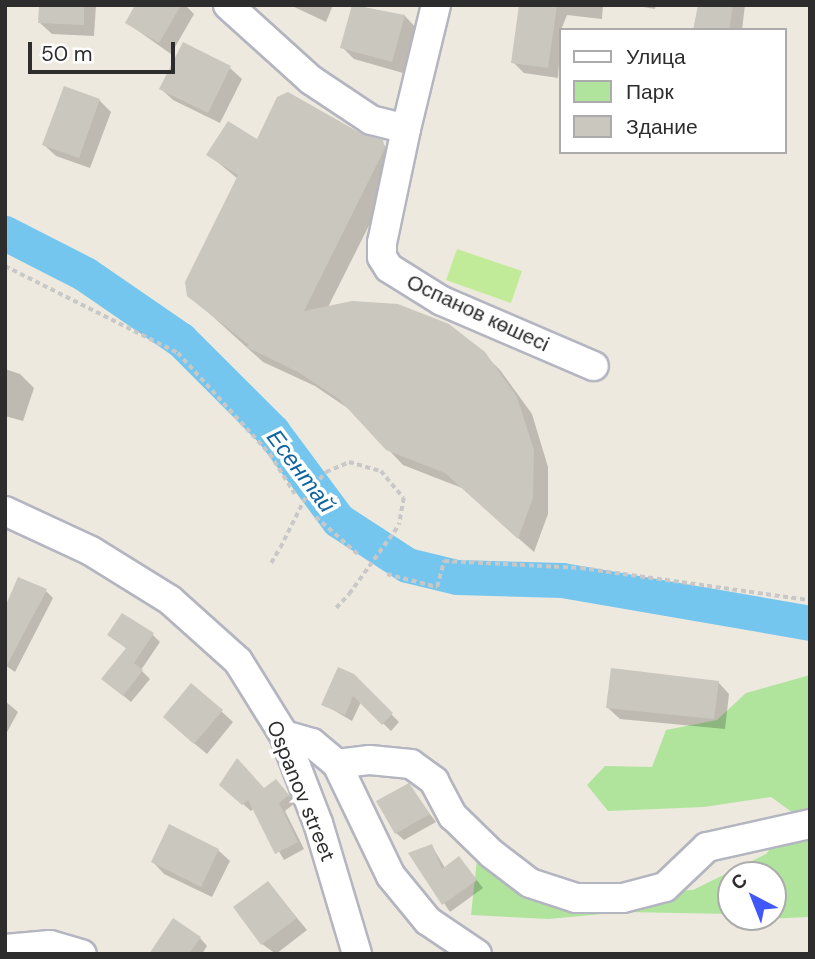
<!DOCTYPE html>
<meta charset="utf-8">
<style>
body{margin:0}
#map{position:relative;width:815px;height:959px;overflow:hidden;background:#eee9df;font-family:"DM Sans",sans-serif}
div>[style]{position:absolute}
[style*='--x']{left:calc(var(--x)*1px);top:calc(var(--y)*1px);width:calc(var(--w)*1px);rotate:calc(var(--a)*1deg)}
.green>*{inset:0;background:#b0e49d}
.pitch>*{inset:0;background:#c2eb99}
.shadow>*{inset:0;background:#0003}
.river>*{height:35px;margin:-17.5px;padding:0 17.5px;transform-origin:17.5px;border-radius:17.5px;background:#74c6ef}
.building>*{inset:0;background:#cac7be}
.path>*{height:3.5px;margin-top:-1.75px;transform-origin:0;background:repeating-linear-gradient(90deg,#c8c8c8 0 5px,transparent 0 8.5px)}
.roads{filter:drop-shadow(2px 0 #b3b5c0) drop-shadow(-2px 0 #b3b5c0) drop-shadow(0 2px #b3b5c0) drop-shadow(0 -2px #b3b5c0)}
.minor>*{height:28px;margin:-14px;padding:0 14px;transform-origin:14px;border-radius:14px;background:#fff}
.path-bridge>*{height:3.5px;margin-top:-1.75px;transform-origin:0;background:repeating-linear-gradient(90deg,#c8c8c8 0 5px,transparent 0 8.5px)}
span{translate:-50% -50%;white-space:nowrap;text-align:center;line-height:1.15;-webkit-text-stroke:7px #fff;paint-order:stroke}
.street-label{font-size:21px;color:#2d2d2d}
.water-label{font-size:23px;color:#0e649f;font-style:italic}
.frame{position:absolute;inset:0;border:7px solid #2d2d2d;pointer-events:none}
.legend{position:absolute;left:559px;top:28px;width:228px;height:126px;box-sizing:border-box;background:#fff;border:2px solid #ababab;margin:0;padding:9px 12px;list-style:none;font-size:21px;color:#2d2d2d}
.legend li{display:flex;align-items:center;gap:14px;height:35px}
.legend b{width:35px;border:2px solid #ababab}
.north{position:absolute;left:717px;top:861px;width:70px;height:70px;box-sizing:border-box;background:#fff;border:2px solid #ababab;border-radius:50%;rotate:318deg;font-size:19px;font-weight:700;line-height:28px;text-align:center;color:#2d2d2d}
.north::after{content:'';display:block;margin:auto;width:24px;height:32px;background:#4157f9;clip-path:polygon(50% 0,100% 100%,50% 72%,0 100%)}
.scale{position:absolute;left:28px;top:42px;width:147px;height:32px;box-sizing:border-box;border:4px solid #2d2d2d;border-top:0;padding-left:9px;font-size:21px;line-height:24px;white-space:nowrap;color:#2d2d2d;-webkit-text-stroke:5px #fff;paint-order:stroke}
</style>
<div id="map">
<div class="green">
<div style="clip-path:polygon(810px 675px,810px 917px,763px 919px,751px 917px,773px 917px,773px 875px,731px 875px,731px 914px,624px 912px,549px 919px,471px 915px,477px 859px,544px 897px,693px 890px,766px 854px,796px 815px,771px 797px,704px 807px,608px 811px,587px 785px,605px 766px,652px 767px,666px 730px,717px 720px,746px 693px)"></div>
</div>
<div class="pitch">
<div style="clip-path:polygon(457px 249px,522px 271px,511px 303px,446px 280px)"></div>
</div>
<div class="shadow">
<div style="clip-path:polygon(41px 5px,96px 5px,94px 36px,52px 34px,40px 23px)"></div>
<div style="clip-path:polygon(137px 5px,185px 5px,194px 14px,171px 54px,127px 23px)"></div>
<div style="clip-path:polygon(290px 5px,333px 5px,326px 22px)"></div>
<div style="clip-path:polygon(354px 5px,405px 16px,416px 28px,403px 73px,354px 59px,342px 47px)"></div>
<div style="clip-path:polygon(528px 5px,603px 5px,602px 19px,567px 15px,561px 30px,558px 78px,524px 73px,513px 62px)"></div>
<div style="clip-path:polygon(632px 5px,656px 5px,655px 9px)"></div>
<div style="clip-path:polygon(699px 5px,745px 5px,742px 30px,695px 30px)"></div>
<div style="clip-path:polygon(230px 68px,242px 79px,220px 123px,173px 100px,161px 89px)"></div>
<div style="clip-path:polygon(99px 100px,111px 112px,90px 168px,56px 156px,44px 145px)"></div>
<div style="clip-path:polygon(361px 136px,382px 142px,399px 166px,328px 307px,484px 354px,500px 370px,532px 414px,548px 467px,548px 514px,534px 552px,462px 488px,403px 465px,352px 411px,315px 386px,263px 362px,189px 295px,238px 179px,209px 155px,257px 142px)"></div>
<div style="clip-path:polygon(5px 369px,20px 374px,34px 388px,23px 421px,5px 416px)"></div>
<div style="clip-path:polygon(46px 591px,53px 598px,15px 672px,5px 665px)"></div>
<div style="clip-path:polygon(109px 635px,153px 635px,160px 642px,141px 670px,150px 679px,131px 702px,103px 679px,127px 649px)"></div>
<div style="clip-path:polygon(353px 676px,399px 722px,391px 731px,361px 702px,352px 721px,323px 704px)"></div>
<div style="clip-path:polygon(718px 682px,729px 694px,725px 729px,620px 719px,608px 708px)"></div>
<div style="clip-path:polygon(5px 701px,18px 712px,6px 734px,5px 734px)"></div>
<div style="clip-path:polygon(221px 711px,233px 722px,207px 754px,177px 729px)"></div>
<div style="clip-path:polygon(408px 785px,436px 822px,404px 840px,396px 833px)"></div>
<div style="clip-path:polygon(283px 788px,295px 803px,285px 811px,304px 849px,284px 860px,254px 808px,251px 811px,229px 792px)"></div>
<div style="clip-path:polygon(432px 846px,445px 868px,466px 866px,483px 888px,450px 912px,411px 854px)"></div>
<div style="clip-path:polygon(218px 850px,230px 861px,212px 897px,164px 874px,153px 862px)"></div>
<div style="clip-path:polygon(268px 883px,307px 930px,276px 954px,262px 944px)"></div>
<div style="clip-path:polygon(200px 938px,207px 946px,202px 954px,159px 954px)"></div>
</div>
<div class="river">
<div style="--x:5;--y:233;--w:90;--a:27.1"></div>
<div style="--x:85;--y:274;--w:116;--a:34.5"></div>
<div style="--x:181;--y:340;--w:129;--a:45"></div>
<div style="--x:272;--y:431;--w:111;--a:53.4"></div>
<div style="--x:338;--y:520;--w:82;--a:33.1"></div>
<div style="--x:407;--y:565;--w:51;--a:13.5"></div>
<div style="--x:457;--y:577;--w:105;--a:1.6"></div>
<div style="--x:562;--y:580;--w:252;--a:9.8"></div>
</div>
<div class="building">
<div style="clip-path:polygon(39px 5px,84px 5px,84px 25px,38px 23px)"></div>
<div style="clip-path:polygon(135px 5px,181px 5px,159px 43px,125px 23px)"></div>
<div style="clip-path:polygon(352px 5px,405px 15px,392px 62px,340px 48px)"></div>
<div style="clip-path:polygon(519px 5px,557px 5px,548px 68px,511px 63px)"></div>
<div style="clip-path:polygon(698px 5px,733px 5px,729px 30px,693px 30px)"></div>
<div style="clip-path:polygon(183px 42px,231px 66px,208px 113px,159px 89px)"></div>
<div style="clip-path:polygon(64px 86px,100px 99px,79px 158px,42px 145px)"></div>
<div style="clip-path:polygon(288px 92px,362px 134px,383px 140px,385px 148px,304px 311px,352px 301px,398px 304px,449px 324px,485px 352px,517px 397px,534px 450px,533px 498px,518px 539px,445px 473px,386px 450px,339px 399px,298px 372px,246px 347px,249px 345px,187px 296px,185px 282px,238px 175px,206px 155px,228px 121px,257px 139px,277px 97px)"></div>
<div style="clip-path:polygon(18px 577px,47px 589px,5px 669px,5px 607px)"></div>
<div style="clip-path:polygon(122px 613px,154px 633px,134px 663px,143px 670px,123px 696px,101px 679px,126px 648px,107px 635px)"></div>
<div style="clip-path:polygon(338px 667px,354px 674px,393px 713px,382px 725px,353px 696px,345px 715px,321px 705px)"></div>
<div style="clip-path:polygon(611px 668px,719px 681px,714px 719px,606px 708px)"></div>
<div style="clip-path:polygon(191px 683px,223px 710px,194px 744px,163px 717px)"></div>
<div style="clip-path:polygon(237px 758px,264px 788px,276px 779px,289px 795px,279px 803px,298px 842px,275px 854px,248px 800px,242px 805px,219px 785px)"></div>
<div style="clip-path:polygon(409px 783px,430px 814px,395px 834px,376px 801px)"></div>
<div style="clip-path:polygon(169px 824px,219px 849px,201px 887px,151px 862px)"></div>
<div style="clip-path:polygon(432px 844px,442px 869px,459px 856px,477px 880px,442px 905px,408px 853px)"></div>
<div style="clip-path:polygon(268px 881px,297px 918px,261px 945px,233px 907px)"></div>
<div style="clip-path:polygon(173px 918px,201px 937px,189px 954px,149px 954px)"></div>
</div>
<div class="path">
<div style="--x:5;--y:266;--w:194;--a:26.7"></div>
<div style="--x:178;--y:353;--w:137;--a:47.7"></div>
<div style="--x:270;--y:454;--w:47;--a:58"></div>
<div style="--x:326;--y:472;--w:25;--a:-23"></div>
<div style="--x:349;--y:462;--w:33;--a:16"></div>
<div style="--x:381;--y:471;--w:35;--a:50"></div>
<div style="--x:404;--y:498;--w:27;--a:100"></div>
<div style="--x:316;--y:517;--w:59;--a:41.6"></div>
<div style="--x:271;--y:563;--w:17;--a:-59"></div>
<div style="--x:387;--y:574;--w:52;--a:14.6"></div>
<div style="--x:437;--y:587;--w:27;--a:-75"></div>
<div style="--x:444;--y:561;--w:137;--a:2.9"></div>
<div style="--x:581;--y:568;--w:231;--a:8"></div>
<div style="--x:336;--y:608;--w:19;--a:-47"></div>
</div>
<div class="roads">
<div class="minor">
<div style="--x:228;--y:5;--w:112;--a:42.1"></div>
<div style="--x:311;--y:80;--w:72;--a:33.7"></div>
<div style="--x:371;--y:120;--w:36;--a:14"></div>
<div style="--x:406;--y:129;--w:116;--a:101.9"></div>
<div style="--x:382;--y:243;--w:14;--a:90"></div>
<div style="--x:382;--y:257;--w:13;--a:58"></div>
<div style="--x:389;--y:268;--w:62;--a:31.9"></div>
<div style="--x:442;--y:301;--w:165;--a:23.2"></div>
<div style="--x:406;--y:129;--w:128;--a:-76.4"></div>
<div style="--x:5;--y:511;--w:95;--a:24.9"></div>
<div style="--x:91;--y:551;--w:93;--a:31.8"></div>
<div style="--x:170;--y:600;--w:91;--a:41.9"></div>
<div style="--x:238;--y:661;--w:87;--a:58.1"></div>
<div style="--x:284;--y:735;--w:94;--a:68.9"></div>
<div style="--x:318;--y:823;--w:137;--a:73.4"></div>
<div style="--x:284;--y:735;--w:29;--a:16"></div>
<div style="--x:312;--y:743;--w:33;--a:40"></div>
<div style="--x:337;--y:764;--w:124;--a:64.3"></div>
<div style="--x:391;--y:876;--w:58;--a:50.6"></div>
<div style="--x:428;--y:921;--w:59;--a:34"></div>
<div style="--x:337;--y:764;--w:33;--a:-7"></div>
<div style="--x:370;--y:760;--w:41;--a:5.6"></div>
<div style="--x:411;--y:764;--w:29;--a:36"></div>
<div style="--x:434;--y:781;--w:40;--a:62"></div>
<div style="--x:453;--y:816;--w:54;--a:44.3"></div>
<div style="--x:492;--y:854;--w:48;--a:37.3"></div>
<div style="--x:530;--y:883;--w:48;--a:18.1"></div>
<div style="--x:576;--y:898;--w:47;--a:0"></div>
<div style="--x:623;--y:898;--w:43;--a:-14.7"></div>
<div style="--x:665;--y:887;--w:58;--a:-43.6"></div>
<div style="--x:707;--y:847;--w:106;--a:-12.6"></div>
<div style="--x:5;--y:949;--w:45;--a:-5.1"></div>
<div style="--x:50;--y:945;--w:33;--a:16"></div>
</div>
</div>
<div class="path-bridge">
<div style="--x:280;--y:548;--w:63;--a:-63.4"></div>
<div style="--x:308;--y:492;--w:27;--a:-48"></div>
<div style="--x:349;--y:594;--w:85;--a:-54.1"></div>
</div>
<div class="street-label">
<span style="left:478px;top:313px;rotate:25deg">Оспанов көшесі</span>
<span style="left:301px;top:791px;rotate:68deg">Ospanov street</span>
</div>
<div class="water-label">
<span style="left:301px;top:471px;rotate:53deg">Есентай</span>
</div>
<div class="frame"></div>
<ul class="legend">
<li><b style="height:9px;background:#fff"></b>Улица</li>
<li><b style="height:19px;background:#b0e49d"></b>Парк</li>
<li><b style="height:19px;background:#cac7be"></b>Здание</li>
</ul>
<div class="north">С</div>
<div class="scale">50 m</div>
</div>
